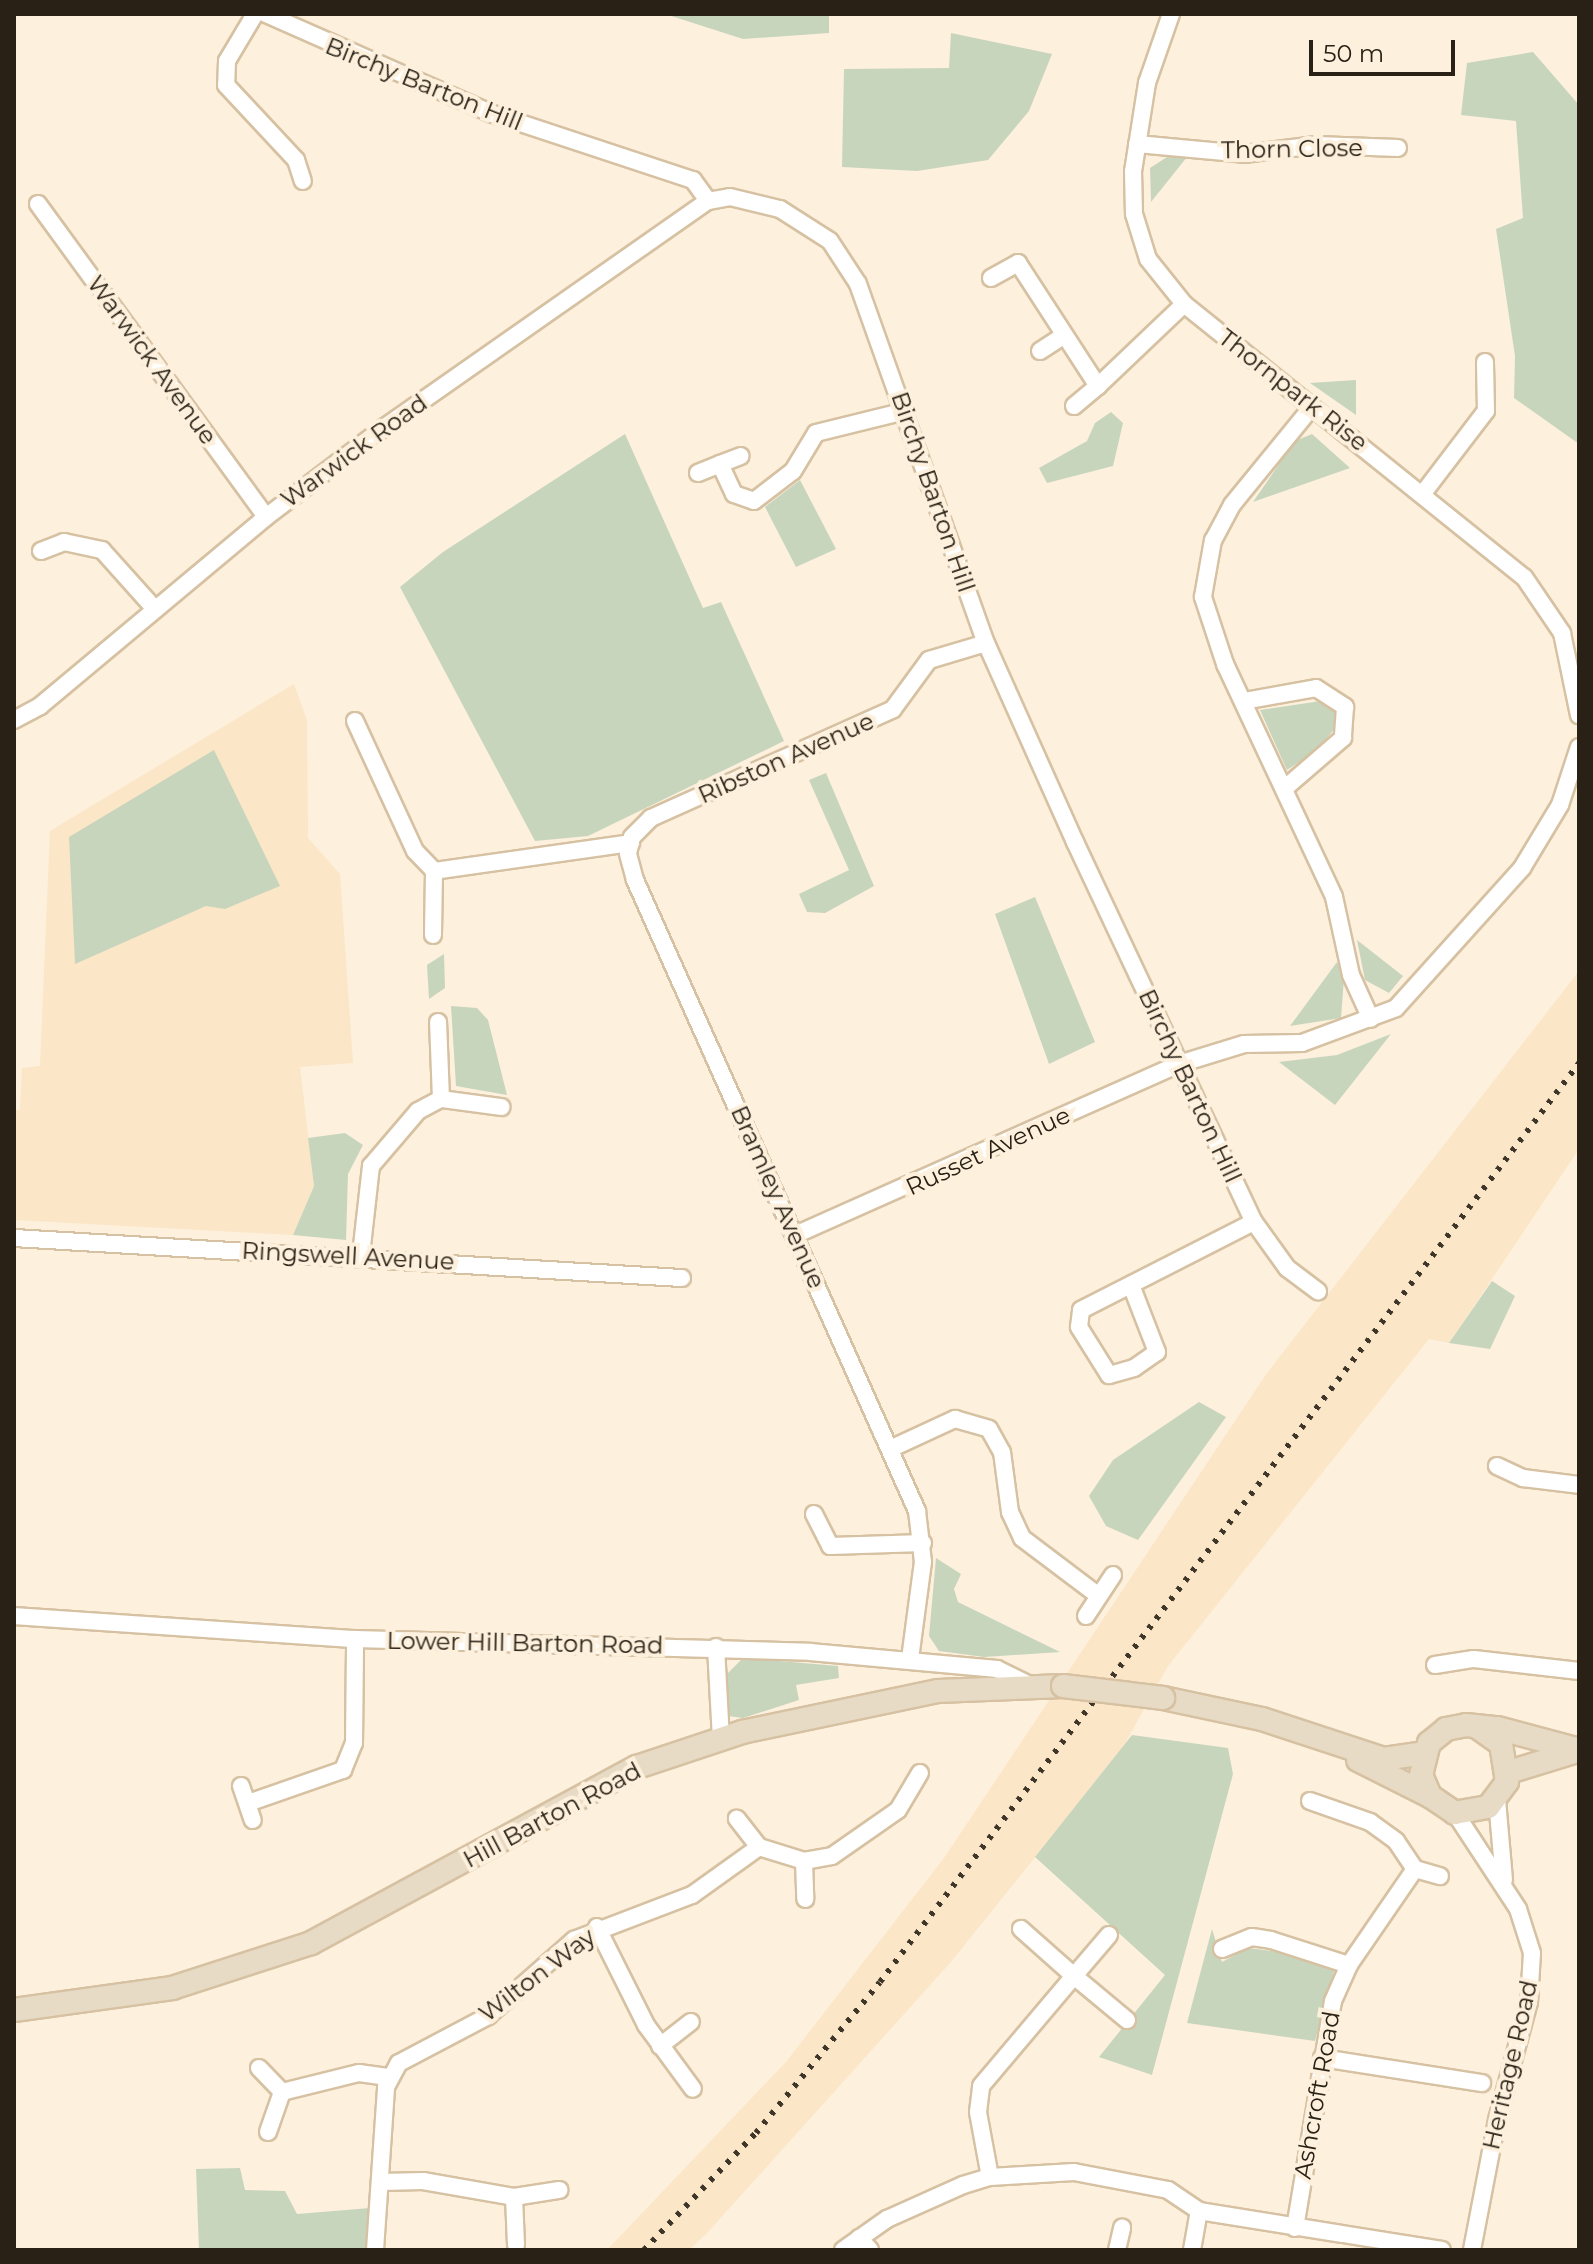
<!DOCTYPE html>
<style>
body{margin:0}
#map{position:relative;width:1593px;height:2264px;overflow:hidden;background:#fdf0dd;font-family:Montserrat,sans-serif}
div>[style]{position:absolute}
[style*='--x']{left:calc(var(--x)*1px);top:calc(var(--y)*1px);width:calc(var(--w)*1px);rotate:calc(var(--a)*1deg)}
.built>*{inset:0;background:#fbe6c7}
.green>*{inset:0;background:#c8d5bd}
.roads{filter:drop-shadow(2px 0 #d6c1a2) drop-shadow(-2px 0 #d6c1a2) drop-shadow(0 2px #d6c1a2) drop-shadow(0 -2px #d6c1a2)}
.minor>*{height:16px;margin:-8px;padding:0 8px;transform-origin:8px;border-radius:8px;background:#fff}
.secondary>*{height:22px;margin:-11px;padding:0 11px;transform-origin:11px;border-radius:11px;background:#e8dbc5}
.rail>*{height:6px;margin-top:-3px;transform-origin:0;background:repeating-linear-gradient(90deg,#3f362a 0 4px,transparent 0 12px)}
.bridges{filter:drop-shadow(2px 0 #d6c1a2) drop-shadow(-2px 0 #d6c1a2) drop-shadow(0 2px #d6c1a2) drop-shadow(0 -2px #d6c1a2)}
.secondary-bridge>*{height:22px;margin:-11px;padding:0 11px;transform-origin:11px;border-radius:11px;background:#e8dbc5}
span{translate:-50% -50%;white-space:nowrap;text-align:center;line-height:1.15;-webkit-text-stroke:8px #fdf0dd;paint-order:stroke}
.street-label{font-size:24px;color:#292115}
.frame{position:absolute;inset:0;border:16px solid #292115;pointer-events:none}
.scale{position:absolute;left:1309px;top:40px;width:146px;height:36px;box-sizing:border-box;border:4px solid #292115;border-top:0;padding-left:10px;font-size:24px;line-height:28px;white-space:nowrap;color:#292115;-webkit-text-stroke:6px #fdf0dd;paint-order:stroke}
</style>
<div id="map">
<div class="built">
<div style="clip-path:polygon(294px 684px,307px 720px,308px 838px,340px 874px,353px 1063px,300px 1067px,314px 1186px,293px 1235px,14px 1220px,14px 1110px,20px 1110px,22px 1068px,40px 1066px,50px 831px)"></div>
<div style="clip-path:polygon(1579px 971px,1579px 1149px,1449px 1343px,1429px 1339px,1168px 1666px,1122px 1749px,950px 1963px,708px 2232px,689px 2250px,607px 2250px,786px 2062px,944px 1858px,1267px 1373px)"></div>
</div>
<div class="green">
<div style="clip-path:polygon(665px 14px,829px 14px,829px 33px,743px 39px)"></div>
<div style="clip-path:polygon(951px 33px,1052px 54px,1029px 111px,988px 160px,917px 171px,842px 167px,844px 69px,949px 68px)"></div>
<div style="clip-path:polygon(1533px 52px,1579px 105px,1579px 444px,1514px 398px,1515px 356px,1496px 229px,1523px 218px,1516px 121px,1461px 115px,1467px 63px)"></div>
<div style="clip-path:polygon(1167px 157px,1187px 157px,1151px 202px,1150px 168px)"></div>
<div style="clip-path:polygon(1356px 380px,1356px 415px,1310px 383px)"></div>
<div style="clip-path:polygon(1111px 412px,1123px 423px,1113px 466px,1047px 483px,1039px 468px,1087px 441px,1095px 423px)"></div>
<div style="clip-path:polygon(625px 434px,703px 608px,721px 602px,784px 741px,588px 836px,535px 841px,400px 587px,443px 552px)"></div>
<div style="clip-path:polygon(1312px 434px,1350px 468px,1253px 502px,1295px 441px)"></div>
<div style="clip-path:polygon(800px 480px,836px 549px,796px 567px,765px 507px)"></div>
<div style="clip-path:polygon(1321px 701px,1338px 709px,1337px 726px,1317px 750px,1287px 770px,1260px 710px)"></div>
<div style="clip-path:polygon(214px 750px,280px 886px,225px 909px,206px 906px,75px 964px,69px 837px)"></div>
<div style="clip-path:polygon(826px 773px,874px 886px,825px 913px,807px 912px,799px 894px,849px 870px,809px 780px)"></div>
<div style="clip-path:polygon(1035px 897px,1095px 1042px,1049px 1064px,995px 914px)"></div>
<div style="clip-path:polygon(1357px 940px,1403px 976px,1389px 993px,1365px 980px)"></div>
<div style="clip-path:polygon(444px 954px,445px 988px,429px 999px,427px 965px)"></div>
<div style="clip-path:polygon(1337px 962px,1344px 978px,1341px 1018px,1290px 1026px)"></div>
<div style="clip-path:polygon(451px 1006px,477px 1008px,488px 1020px,507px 1095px,456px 1086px)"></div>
<div style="clip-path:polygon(1391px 1034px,1335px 1105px,1279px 1062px,1337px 1055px)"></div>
<div style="clip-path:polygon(345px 1133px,363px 1145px,348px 1174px,346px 1240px,293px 1235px,314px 1186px,308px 1138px)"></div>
<div style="clip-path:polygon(1492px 1281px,1515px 1296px,1490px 1349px,1449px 1343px)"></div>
<div style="clip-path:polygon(1199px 1402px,1226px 1417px,1138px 1540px,1106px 1526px,1089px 1496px,1113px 1460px)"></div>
<div style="clip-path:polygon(936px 1558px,961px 1574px,954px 1589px,958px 1602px,1060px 1652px,984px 1657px,939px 1651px,929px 1636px)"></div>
<div style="clip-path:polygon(743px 1658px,838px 1666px,839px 1678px,796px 1685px,799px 1700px,743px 1718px,728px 1716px,724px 1677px)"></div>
<div style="clip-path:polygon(1132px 1735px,1228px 1748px,1233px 1774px,1152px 2075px,1099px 2057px,1165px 1975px,1035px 1857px)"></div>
<div style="clip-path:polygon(1212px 1929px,1222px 1962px,1248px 1948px,1302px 1955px,1335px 1968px,1315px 2041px,1187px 2023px)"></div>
<div style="clip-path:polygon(240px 2168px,245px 2190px,285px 2191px,297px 2214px,370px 2208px,365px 2250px,199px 2250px,196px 2169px)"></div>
</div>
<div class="roads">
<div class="minor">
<div style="--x:255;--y:14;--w:55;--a:120.8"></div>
<div style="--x:227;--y:61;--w:24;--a:92"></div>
<div style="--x:226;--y:85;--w:103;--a:47"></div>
<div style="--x:296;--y:160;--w:22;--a:72"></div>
<div style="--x:266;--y:14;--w:248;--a:23.8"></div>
<div style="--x:493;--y:114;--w:211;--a:18.3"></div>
<div style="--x:693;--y:180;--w:26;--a:54"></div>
<div style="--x:1171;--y:14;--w:73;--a:109.2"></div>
<div style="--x:1147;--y:83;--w:89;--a:99"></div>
<div style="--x:1133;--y:171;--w:43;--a:88.7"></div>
<div style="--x:1134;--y:214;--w:47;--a:72.7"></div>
<div style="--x:1148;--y:259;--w:58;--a:51.3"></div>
<div style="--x:1184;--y:304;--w:436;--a:38.8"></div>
<div style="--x:1524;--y:577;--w:68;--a:55.8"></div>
<div style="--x:1562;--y:633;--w:84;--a:78.3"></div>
<div style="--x:1137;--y:144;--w:107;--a:5.3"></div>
<div style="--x:1244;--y:154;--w:73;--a:-7.1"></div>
<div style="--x:1316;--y:145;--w:82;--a:2.1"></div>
<div style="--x:38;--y:204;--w:387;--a:53.9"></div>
<div style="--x:991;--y:278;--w:31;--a:-29"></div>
<div style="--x:1018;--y:263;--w:147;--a:57"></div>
<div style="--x:1098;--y:386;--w:119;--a:-43.6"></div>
<div style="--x:1040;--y:351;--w:27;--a:-33"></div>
<div style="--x:1074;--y:406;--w:31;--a:-40"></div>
<div style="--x:1311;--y:408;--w:125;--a:129.2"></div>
<div style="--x:1232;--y:505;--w:40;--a:118"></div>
<div style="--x:1213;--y:540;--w:58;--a:100"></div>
<div style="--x:1203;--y:597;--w:71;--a:71.8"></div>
<div style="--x:1225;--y:664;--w:257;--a:64.9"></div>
<div style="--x:1334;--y:897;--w:80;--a:77.7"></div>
<div style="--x:1351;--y:975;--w:48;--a:65.6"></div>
<div style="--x:720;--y:464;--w:22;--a:-21"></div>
<div style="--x:698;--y:473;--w:24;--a:-22"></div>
<div style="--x:720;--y:464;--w:33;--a:65"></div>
<div style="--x:734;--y:494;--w:21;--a:19"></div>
<div style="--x:754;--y:501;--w:49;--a:-37.6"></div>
<div style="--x:793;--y:471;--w:44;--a:-58.8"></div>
<div style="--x:816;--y:433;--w:92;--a:-13.9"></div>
<div style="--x:1424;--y:492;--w:102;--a:-52.6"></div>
<div style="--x:1486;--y:411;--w:49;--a:-91.2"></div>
<div style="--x:41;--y:551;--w:25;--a:-21"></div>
<div style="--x:64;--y:542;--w:39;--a:12"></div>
<div style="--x:102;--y:550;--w:78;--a:48.1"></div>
<div style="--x:1244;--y:701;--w:73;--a:-10.2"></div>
<div style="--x:1316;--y:688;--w:35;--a:33"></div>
<div style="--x:1345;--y:707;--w:31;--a:94"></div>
<div style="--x:1343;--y:738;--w:77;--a:139.2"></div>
<div style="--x:14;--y:720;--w:30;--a:-28"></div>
<div style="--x:40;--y:706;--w:295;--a:-39.9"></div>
<div style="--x:266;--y:517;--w:146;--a:-37.2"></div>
<div style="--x:382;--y:429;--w:398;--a:-35"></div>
<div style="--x:708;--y:201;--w:22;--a:-10"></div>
<div style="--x:730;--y:197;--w:51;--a:13.5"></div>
<div style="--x:780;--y:209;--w:59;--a:32.6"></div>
<div style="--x:830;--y:241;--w:51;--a:56.9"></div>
<div style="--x:858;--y:284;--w:381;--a:70.4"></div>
<div style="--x:986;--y:643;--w:218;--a:65.9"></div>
<div style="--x:1075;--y:842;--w:420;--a:64.8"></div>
<div style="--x:1254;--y:1222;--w:57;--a:54.3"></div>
<div style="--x:1287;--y:1268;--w:39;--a:37"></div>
<div style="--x:355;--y:721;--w:143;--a:65.2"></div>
<div style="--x:415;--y:851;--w:28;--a:46"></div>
<div style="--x:434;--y:871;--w:64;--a:90.9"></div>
<div style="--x:434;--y:871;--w:199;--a:-8.1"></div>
<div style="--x:441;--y:1099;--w:61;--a:7.6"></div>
<div style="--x:795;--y:1235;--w:420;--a:-24"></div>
<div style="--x:1179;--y:1064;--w:68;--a:-17.1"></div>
<div style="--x:1244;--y:1044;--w:58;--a:-1"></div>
<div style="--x:1302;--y:1043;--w:100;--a:-20.4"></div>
<div style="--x:1396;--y:1008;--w:188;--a:-48"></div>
<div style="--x:1522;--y:868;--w:74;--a:-58.9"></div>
<div style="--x:1560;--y:805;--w:61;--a:-71.9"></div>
<div style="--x:14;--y:1238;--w:669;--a:3.43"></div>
<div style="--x:361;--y:1255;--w:90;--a:-83.6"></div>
<div style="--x:371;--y:1166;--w:72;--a:-49.5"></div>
<div style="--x:418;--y:1111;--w:26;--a:-28"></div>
<div style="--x:441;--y:1099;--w:77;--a:-92.2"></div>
<div style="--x:1131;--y:1285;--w:72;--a:68.8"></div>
<div style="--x:1157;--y:1352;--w:28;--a:145"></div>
<div style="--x:1134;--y:1368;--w:26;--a:164"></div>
<div style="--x:1109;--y:1375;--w:57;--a:-122"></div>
<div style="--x:1079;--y:1327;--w:17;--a:-83"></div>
<div style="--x:1081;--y:1310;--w:194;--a:-27"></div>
<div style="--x:890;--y:1449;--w:72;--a:-24.8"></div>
<div style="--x:955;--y:1419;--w:35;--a:16"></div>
<div style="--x:989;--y:1429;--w:26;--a:61"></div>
<div style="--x:1002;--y:1452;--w:61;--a:82.4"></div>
<div style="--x:1010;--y:1512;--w:29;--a:65"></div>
<div style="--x:1022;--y:1538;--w:96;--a:37"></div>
<div style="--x:1497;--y:1466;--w:29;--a:25"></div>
<div style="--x:1523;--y:1478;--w:56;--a:7.1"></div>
<div style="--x:814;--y:1514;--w:36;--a:63"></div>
<div style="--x:830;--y:1546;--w:93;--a:-1.8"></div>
<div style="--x:14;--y:1616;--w:342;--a:3.9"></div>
<div style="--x:355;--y:1639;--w:455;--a:1.6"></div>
<div style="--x:810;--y:1652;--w:188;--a:5.2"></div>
<div style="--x:997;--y:1669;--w:39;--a:26"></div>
<div style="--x:1086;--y:1616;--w:49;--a:-56.6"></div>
<div style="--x:716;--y:1647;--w:93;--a:86.9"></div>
<div style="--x:910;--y:1659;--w:98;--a:-82.4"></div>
<div style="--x:923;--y:1562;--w:51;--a:-96.7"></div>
<div style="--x:917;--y:1511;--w:691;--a:-114.08"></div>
<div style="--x:635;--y:880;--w:28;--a:-105"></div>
<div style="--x:628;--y:853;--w:16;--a:-76"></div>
<div style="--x:632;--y:837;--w:27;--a:-45"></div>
<div style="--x:651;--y:818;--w:265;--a:-24.2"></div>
<div style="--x:893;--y:709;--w:61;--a:-53.7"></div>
<div style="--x:929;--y:660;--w:59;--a:-16.6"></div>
<div style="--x:1435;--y:1665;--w:39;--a:-9"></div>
<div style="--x:1474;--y:1659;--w:106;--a:6.5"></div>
<div style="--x:241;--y:1786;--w:36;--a:71"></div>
<div style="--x:1497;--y:1800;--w:80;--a:85"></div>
<div style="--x:1310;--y:1801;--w:64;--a:19.3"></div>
<div style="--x:1370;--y:1822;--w:32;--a:36"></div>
<div style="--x:1396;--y:1841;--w:34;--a:56"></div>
<div style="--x:1415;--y:1869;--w:26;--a:16"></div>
<div style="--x:248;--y:1803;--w:101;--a:-19.2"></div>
<div style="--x:343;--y:1770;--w:29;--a:-68"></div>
<div style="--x:354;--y:1743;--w:104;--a:-89.4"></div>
<div style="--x:1455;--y:1813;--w:115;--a:56.7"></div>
<div style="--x:1518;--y:1909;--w:46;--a:72.3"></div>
<div style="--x:1532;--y:1953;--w:49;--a:93.5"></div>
<div style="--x:1529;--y:2002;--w:122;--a:105.2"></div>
<div style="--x:1497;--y:2120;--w:132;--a:100.9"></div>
<div style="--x:759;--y:1847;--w:47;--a:17.3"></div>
<div style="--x:804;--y:1861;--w:28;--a:-10"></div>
<div style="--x:832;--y:1856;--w:80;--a:-34.9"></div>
<div style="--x:898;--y:1810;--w:43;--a:-59.3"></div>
<div style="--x:804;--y:1861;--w:38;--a:88"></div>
<div style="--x:597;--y:1927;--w:110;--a:63.4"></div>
<div style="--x:646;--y:2025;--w:79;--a:53.7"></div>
<div style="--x:1109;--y:1935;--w:54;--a:130.5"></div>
<div style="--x:1074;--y:1976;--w:69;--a:39.7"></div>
<div style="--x:1222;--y:1949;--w:32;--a:-22"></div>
<div style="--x:1252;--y:1937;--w:19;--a:9"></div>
<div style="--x:1271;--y:1940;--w:82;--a:17.8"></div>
<div style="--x:660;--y:2046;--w:39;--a:-38"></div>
<div style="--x:1322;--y:2058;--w:162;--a:8.9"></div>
<div style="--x:259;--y:2068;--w:33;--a:46"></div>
<div style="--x:282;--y:2092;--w:79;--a:-13.9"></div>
<div style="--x:359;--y:2073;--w:29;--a:8"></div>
<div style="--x:268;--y:2132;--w:42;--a:-70.7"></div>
<div style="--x:990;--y:2177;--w:66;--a:-100.5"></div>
<div style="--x:978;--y:2112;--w:26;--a:-83"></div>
<div style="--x:981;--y:2086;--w:144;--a:-49.8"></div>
<div style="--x:1074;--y:1976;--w:71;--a:-138.4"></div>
<div style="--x:382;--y:2182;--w:41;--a:-1.4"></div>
<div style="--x:423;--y:2181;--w:92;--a:10"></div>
<div style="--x:514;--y:2197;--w:48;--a:87.6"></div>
<div style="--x:514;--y:2197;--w:46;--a:-8.8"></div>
<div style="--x:1295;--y:2228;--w:230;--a:-80.5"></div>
<div style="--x:1333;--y:2001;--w:39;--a:-66"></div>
<div style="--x:1349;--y:1965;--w:116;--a:-55.5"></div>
<div style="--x:859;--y:2238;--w:16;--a:47"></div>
<div style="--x:375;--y:2250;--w:163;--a:-86.1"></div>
<div style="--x:386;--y:2087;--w:27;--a:-62"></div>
<div style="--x:399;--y:2063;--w:101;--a:-27.8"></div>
<div style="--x:488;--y:2016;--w:115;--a:-41.5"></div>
<div style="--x:574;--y:1940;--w:126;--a:-20.9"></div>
<div style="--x:692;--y:1895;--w:82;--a:-35.6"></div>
<div style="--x:759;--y:1847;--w:36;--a:-128"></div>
<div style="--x:843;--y:2250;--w:54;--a:-35.2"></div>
<div style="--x:887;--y:2219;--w:83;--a:-24.1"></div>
<div style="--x:963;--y:2185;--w:28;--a:-17"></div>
<div style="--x:990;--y:2177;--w:84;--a:-3.4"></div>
<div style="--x:1074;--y:2172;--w:96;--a:10.8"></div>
<div style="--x:1168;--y:2190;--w:37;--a:34"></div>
<div style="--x:1199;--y:2211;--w:246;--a:9.1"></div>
<div style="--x:1117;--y:2250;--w:23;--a:-77"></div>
<div style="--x:1192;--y:2250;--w:40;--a:-80"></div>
</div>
<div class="secondary">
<div style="--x:1163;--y:1698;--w:101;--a:12"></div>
<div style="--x:1262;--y:1719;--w:128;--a:18.2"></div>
<div style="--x:1384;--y:1759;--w:40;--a:-8.5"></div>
<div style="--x:1477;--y:1727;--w:29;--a:35"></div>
<div style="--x:1501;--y:1744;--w:38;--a:81"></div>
<div style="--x:1507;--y:1782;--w:31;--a:127"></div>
<div style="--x:1488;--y:1807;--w:34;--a:170"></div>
<div style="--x:1455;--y:1813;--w:30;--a:-146"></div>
<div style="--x:1430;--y:1796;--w:23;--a:-113"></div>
<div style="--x:1421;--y:1775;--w:33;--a:-76"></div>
<div style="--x:1429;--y:1743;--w:22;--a:-39"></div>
<div style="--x:1446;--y:1729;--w:20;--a:-11"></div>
<div style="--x:1466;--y:1725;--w:31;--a:6"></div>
<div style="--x:1497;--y:1728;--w:85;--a:15"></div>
<div style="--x:1358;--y:1760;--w:80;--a:26.6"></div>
<div style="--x:1509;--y:1772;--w:68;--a:-17.1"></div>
<div style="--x:14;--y:2010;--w:160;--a:-7.9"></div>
<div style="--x:172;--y:1988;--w:146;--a:-17.9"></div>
<div style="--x:311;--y:1943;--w:370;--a:-28.4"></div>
<div style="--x:637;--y:1767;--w:111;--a:-18.4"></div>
<div style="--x:742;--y:1732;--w:200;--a:-11.8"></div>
<div style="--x:938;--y:1691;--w:125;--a:-2.3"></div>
</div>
</div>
<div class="rail">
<div style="--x:644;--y:2250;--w:162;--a:-46.3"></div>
<div style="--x:756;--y:2133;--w:195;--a:-50.6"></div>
<div style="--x:880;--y:1982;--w:1155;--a:-52.74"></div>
</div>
<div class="bridges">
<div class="secondary-bridge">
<div style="--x:1063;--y:1686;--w:101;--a:6.8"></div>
</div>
</div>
<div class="street-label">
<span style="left:424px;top:84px;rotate:22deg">Birchy Barton Hill</span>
<span style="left:1292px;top:149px;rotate:-1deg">Thorn Close</span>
<span style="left:152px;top:360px;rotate:54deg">Warwick Avenue</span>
<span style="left:1293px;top:390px;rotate:38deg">Thornpark Rise</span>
<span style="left:354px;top:451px;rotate:-36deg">Warwick Road</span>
<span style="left:933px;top:492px;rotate:71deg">Birchy Barton Hill</span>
<span style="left:786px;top:758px;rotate:-24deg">Ribston Avenue</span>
<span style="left:1190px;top:1086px;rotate:65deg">Birchy Barton Hill</span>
<span style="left:988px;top:1151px;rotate:-25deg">Russet Avenue</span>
<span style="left:778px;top:1197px;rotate:66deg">Bramley Avenue</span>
<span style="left:348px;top:1256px;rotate:3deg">Ringswell Avenue</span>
<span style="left:525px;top:1643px;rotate:1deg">Lower Hill Barton Road</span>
<span style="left:552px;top:1815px;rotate:-28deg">Hill Barton Road</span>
<span style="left:537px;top:1975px;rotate:-37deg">Wilton Way</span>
<span style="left:1510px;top:2065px;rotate:-77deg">Heritage Road</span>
<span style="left:1317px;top:2095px;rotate:-80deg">Ashcroft Road</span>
</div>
<div class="frame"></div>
<div class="scale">50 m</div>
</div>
